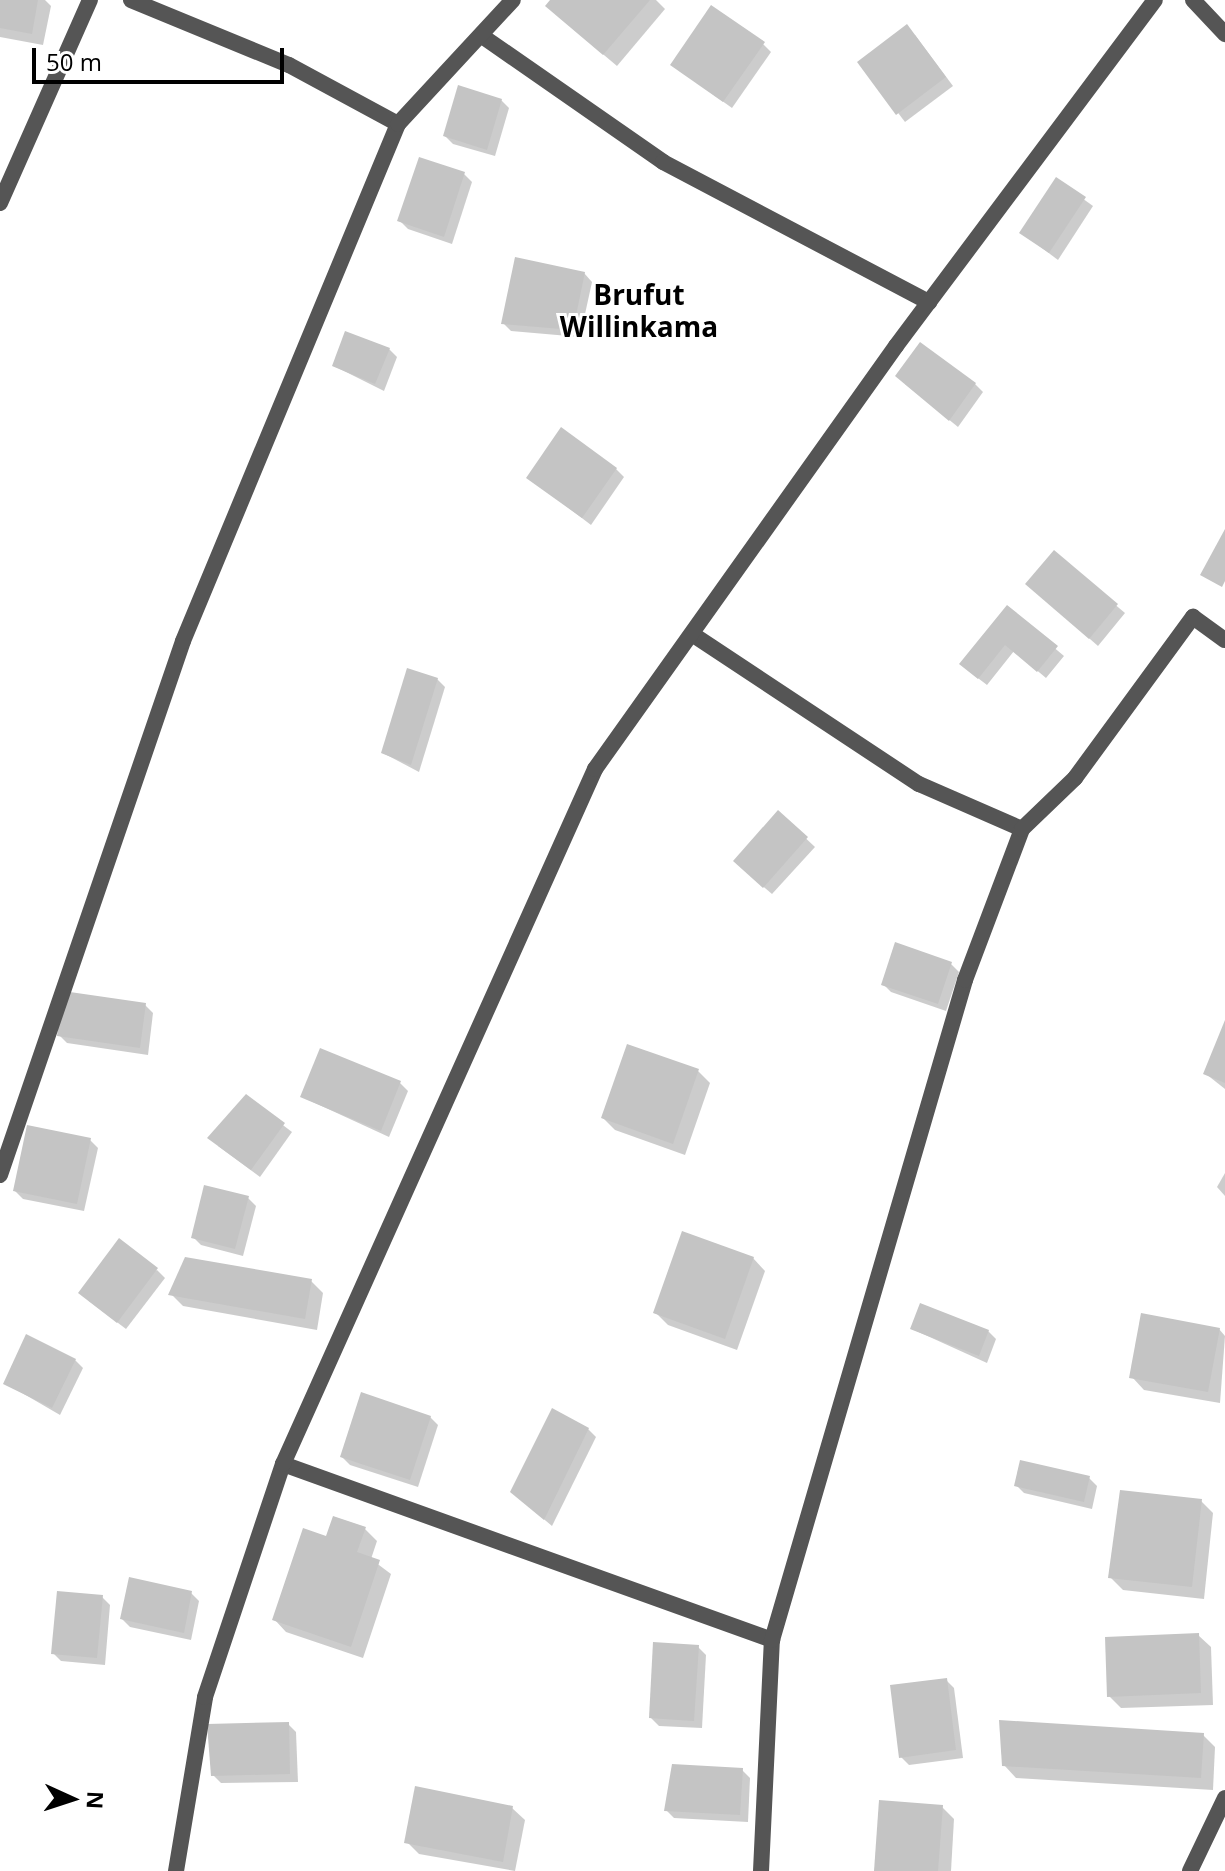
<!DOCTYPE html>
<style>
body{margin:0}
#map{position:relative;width:1225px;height:1871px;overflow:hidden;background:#fff;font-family:"Open Sans",sans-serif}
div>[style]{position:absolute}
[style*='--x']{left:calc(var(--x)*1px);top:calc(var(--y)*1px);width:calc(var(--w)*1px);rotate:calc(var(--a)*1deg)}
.shadow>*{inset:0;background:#0003}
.building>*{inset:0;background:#c4c4c4}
.minor>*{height:16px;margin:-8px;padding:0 8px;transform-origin:8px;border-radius:8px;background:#555}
span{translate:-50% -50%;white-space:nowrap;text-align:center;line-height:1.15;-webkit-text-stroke:6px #fff;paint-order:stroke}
.district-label{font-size:28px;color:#000;font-weight:700}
.north{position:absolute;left:32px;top:1759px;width:80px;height:80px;-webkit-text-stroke:6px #fff;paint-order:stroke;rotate:93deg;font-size:22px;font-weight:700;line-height:32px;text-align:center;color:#000}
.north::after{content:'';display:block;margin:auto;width:28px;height:36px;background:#000;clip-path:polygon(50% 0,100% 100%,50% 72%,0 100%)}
.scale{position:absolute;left:32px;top:48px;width:252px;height:36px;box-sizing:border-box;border:4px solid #000;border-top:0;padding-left:10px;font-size:24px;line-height:28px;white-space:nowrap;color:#000;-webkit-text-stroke:6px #fff;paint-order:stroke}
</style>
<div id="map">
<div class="shadow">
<div style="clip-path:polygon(0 0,45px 0,51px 6px,43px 45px,0 37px)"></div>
<div style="clip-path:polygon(553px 0,656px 0,665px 9px,617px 66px,560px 18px)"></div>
<div style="clip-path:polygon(915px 35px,953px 86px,905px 122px,860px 63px)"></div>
<div style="clip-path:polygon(763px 44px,771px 52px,732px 108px,672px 65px)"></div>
<div style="clip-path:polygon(501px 100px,509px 108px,495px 156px,453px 144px,445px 136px)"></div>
<div style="clip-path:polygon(464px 174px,472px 182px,452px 244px,408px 229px,400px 221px)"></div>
<div style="clip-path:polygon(1057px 180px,1093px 206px,1058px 260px,1022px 233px)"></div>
<div style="clip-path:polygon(584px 273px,592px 282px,580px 337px,511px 331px,503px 323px)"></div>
<div style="clip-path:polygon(389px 349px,397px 357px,384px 391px,334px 366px)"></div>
<div style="clip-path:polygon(905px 384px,975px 384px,983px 392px,958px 427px)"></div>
<div style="clip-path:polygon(616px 469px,624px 477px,591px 525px,528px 477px)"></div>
<div style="clip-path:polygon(1054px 553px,1125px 613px,1098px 646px,1036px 592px)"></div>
<div style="clip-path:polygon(1007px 608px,1064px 656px,1046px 678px,1014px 651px,987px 685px,970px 672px)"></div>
<div style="clip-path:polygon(437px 679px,445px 687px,419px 772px,383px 753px)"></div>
<div style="clip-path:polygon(779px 813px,815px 847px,772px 894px,743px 869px)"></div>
<div style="clip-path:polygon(951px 964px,959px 972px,946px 1011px,891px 992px,883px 984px)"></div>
<div style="clip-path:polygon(145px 1005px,153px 1013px,148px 1055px,67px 1043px,59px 1035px)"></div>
<div style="clip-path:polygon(1225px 1025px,1225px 1089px,1206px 1074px)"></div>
<div style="clip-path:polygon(698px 1071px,710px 1083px,685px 1155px,615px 1130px,603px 1118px)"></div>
<div style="clip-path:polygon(400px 1083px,408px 1091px,389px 1137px,302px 1097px)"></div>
<div style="clip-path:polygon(246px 1097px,292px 1132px,260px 1177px,218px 1146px)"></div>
<div style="clip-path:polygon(90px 1140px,98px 1148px,84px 1211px,23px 1199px,15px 1191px)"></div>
<div style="clip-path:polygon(1225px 1173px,1225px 1196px,1217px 1187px)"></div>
<div style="clip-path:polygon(248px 1198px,256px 1206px,243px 1256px,201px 1245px,193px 1237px)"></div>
<div style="clip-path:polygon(753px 1258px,765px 1271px,737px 1350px,668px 1325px,656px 1313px)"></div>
<div style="clip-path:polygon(157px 1270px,165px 1278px,126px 1329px,89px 1301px)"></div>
<div style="clip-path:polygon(311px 1281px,323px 1293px,317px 1330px,183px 1306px,171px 1294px)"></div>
<div style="clip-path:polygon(912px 1329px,988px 1331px,996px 1339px,987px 1363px)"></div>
<div style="clip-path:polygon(1219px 1329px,1225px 1336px,1220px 1403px,1144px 1390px,1132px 1377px)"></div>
<div style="clip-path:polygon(75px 1360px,83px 1368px,60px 1415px,5px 1383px)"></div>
<div style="clip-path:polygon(430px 1417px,438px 1425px,418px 1487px,350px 1465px,342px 1457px)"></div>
<div style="clip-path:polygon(588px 1429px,596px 1437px,552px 1526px,521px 1500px)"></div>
<div style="clip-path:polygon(1089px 1478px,1097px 1486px,1092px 1509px,1024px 1493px,1016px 1485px)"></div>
<div style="clip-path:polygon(1201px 1501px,1213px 1513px,1204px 1599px,1123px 1590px,1110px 1577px)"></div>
<div style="clip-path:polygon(365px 1529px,377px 1541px,371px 1559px,391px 1574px,363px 1658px,286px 1632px,274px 1619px,328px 1539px)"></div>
<div style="clip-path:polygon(191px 1593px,199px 1601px,191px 1640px,130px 1627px,122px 1619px)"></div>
<div style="clip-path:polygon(102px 1597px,110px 1605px,105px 1665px,61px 1661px,53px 1653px)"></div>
<div style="clip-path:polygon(1198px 1635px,1211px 1647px,1213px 1705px,1121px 1708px,1109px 1696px)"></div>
<div style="clip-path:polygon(698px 1647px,706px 1655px,702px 1728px,659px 1726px,651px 1718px)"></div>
<div style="clip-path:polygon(946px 1680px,954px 1688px,963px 1758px,909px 1765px,901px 1757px)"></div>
<div style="clip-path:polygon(288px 1724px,296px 1732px,298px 1782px,221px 1783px,213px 1775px)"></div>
<div style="clip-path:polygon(1203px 1735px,1215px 1747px,1213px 1790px,1016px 1778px,1004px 1765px)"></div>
<div style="clip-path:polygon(742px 1770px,750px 1778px,748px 1822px,674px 1818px,666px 1810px)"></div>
<div style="clip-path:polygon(942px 1807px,954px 1819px,951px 1871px,876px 1871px)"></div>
<div style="clip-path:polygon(512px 1808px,525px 1820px,515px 1871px,419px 1854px,407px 1842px)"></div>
</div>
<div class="building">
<div style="clip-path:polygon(0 0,38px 0,32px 34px,0 28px)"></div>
<div style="clip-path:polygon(550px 0,650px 0,603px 55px,545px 6px)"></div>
<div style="clip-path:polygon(711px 5px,765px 42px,723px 102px,670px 65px)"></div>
<div style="clip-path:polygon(907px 24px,946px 77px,896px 115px,857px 62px)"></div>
<div style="clip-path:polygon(458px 85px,502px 99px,487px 150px,443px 136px)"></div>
<div style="clip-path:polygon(419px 157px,465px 172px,444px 237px,397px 221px)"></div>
<div style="clip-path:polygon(1056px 177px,1086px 197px,1049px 253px,1019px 233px)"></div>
<div style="clip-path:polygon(515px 257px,585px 272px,573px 330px,501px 324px)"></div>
<div style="clip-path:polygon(345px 331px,390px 348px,375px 384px,332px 366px)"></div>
<div style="clip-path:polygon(920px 342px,976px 383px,949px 421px,895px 376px)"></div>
<div style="clip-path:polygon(561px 427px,617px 468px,582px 518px,526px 478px)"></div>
<div style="clip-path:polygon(1225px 529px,1225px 581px,1222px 587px,1200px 575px)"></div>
<div style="clip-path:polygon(1054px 550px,1118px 604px,1089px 639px,1025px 584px)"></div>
<div style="clip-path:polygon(1007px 605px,1058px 646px,1037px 672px,1005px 645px,978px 679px,959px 664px)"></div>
<div style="clip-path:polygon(407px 668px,438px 678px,411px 765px,381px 753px)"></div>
<div style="clip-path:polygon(778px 810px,808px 837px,763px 888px,733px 861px)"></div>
<div style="clip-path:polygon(895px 942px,952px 962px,938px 1004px,881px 985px)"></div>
<div style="clip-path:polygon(63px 991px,146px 1003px,140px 1048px,57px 1036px)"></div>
<div style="clip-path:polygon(1225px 1020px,1225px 1083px,1203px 1074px)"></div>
<div style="clip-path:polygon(627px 1044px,699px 1069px,673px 1144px,601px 1118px)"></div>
<div style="clip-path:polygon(320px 1048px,401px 1081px,381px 1131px,300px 1097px)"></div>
<div style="clip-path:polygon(246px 1094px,285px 1123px,251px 1170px,207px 1138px)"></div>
<div style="clip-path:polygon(27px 1125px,91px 1138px,77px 1204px,13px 1191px)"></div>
<div style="clip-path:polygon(204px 1185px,249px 1196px,235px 1249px,191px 1238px)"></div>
<div style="clip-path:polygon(682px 1231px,754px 1257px,725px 1339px,653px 1313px)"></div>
<div style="clip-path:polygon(119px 1238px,158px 1268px,117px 1323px,78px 1293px)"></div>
<div style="clip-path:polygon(185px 1257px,312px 1279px,305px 1319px,168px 1295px)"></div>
<div style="clip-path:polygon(920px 1303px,989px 1330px,979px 1356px,910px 1329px)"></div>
<div style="clip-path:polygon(1141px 1313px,1220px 1328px,1208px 1392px,1129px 1378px)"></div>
<div style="clip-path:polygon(26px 1334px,76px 1359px,52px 1408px,3px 1384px)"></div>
<div style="clip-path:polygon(361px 1392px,431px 1416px,410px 1480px,340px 1457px)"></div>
<div style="clip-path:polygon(552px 1408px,589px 1428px,544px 1520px,510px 1492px)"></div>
<div style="clip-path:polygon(1020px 1460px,1090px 1476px,1084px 1502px,1014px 1486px)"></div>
<div style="clip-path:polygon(1120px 1490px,1202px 1499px,1192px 1587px,1108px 1578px)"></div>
<div style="clip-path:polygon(333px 1516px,366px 1527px,357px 1552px,380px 1560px,351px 1647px,272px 1620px,303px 1528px,326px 1536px)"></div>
<div style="clip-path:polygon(129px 1577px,192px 1591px,184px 1633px,120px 1619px)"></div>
<div style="clip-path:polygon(57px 1591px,103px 1595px,97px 1658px,51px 1654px)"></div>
<div style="clip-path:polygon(1199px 1633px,1201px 1693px,1107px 1697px,1105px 1637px)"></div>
<div style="clip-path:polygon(653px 1642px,699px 1645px,694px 1721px,649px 1718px)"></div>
<div style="clip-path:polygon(947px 1678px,956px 1750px,899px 1758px,890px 1685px)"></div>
<div style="clip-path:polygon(999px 1720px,1204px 1733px,1201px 1778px,1002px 1766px)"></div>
<div style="clip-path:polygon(289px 1722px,290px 1774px,211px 1776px,207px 1724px)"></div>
<div style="clip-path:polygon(672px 1764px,743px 1768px,740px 1815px,664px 1811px)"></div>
<div style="clip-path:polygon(415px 1786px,513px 1806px,503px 1862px,404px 1843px)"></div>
<div style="clip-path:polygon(879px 1800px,943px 1805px,938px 1871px,874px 1871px)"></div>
</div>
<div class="minor">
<div style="--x:131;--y:0;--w:171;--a:22.4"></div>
<div style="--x:289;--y:65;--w:124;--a:28.4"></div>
<div style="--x:1193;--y:0;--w:47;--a:46.7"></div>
<div style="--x:482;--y:36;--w:221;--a:34.8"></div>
<div style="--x:663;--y:162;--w:301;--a:27.8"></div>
<div style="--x:0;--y:203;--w:222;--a:-66.1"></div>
<div style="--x:692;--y:634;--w:272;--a:33.5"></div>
<div style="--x:919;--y:784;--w:112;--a:23.6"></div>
<div style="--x:0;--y:1175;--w:564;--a:-71.08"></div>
<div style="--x:183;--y:641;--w:560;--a:-67.42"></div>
<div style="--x:398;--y:124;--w:169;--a:-47.2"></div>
<div style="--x:283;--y:1464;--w:520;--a:19.79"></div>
<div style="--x:176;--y:1871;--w:176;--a:-80.5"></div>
<div style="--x:205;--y:1697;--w:246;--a:-71.5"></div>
<div style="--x:283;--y:1464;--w:762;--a:-65.82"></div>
<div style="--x:595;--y:769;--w:519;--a:-54.56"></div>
<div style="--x:896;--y:346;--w:432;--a:-53.2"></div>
<div style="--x:761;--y:1871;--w:231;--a:-87.3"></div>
<div style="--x:772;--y:1640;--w:688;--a:-73.7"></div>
<div style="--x:965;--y:980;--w:161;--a:-69.3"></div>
<div style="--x:1022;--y:829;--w:74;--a:-43.9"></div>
<div style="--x:1075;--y:778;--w:200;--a:-53.8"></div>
<div style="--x:1193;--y:617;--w:39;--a:36"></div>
<div style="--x:1190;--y:1871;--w:81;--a:-64.4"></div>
</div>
<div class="district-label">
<span style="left:639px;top:310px">Brufut<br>Willinkama</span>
</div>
<div class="north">N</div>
<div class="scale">50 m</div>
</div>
